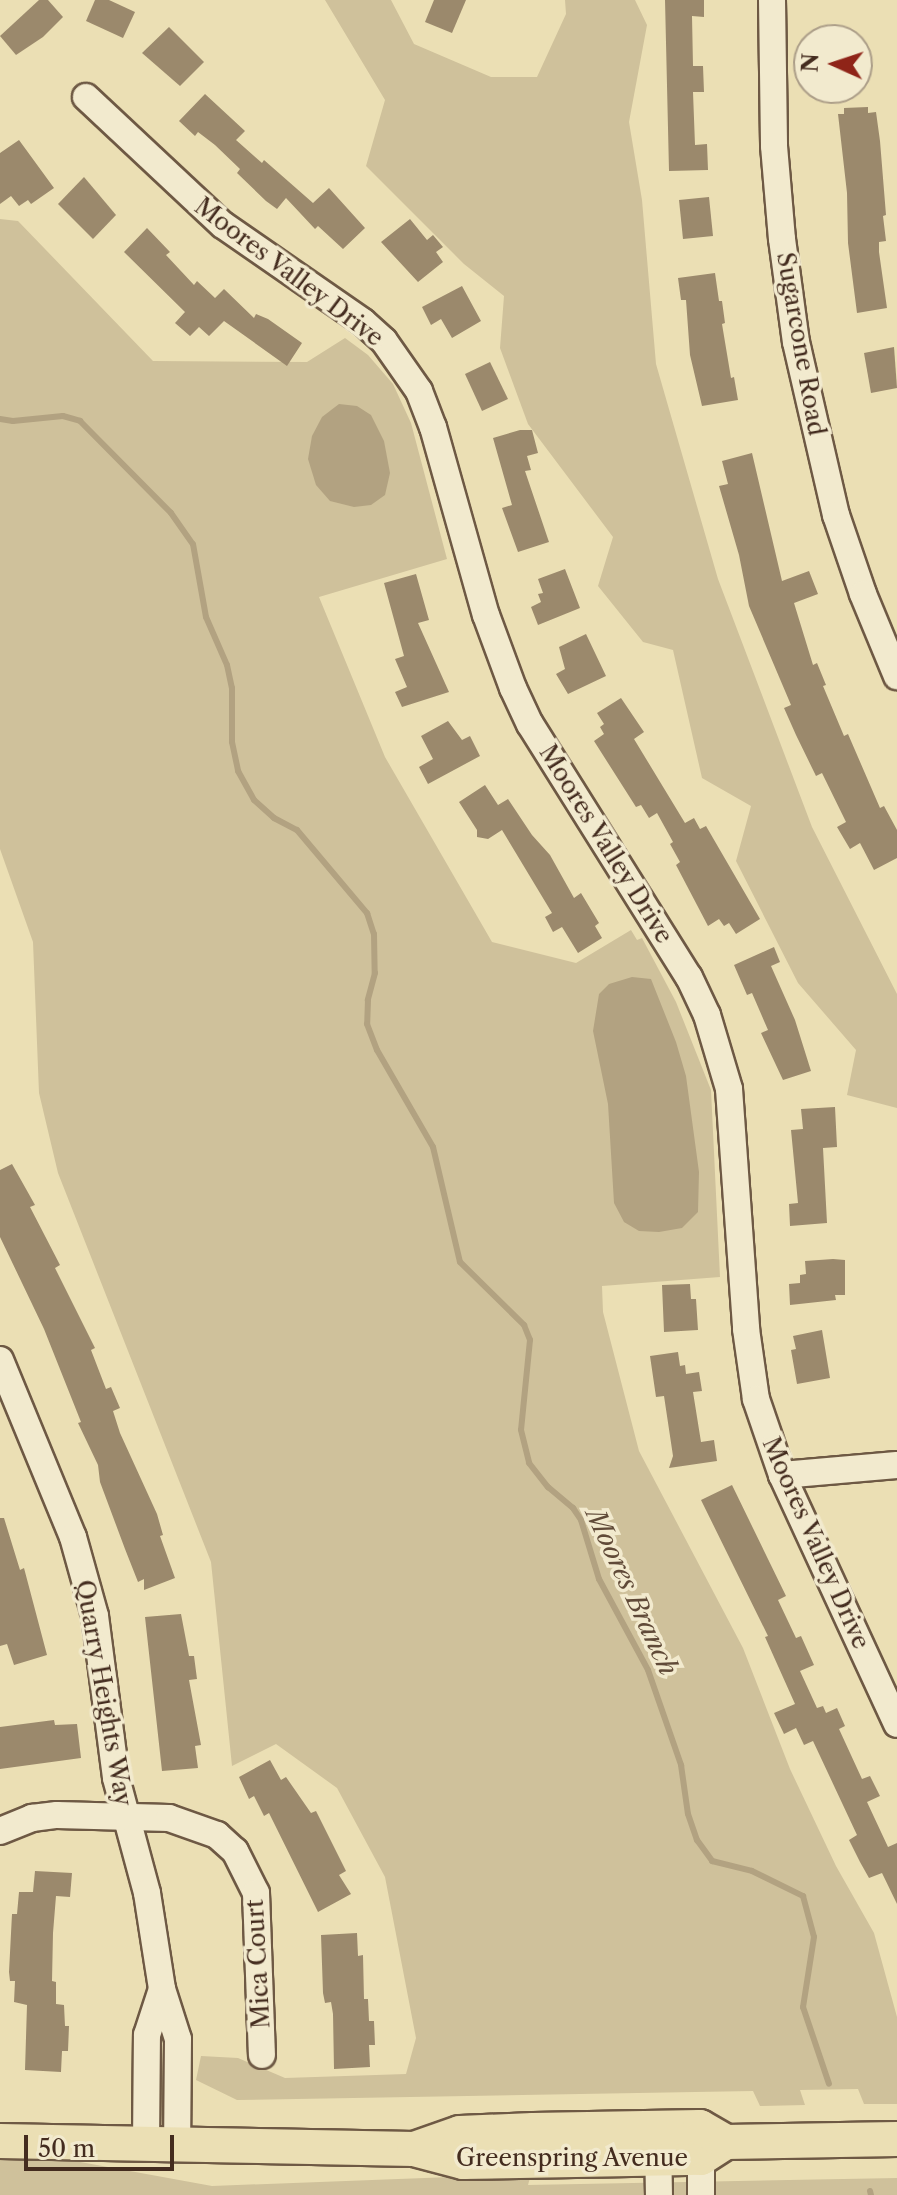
<!DOCTYPE html>
<style>
body{margin:0}
#map{position:relative;width:897px;height:2195px;overflow:hidden;background:#ebdfb4;font-family:"Libre Caslon Text",serif}
div>[style]{position:absolute}
[style*='--x']{left:calc(var(--x)*1px);top:calc(var(--y)*1px);width:calc(var(--w)*1px);rotate:calc(var(--a)*1deg)}
.green>*{inset:0;background:#cfc19b}
.water>*{inset:0;background:#b2a281}
.stream>*{height:6px;margin:-3px;padding:0 3px;transform-origin:3px;border-radius:3px;background:#b2a281}
.building>*{inset:0;background:#9b896c}
.roads{filter:drop-shadow(2px 0 #6e5944) drop-shadow(-2px 0 #6e5944) drop-shadow(0 2px #6e5944) drop-shadow(0 -2px #6e5944)}
.minor>*{height:26px;margin:-13px;padding:0 13px;transform-origin:13px;border-radius:13px;background:#f2eace}
.major>*{height:34px;margin:-17px;padding:0 17px;transform-origin:17px;border-radius:17px;background:#ebdfb4}
span{translate:-50% -50%;white-space:nowrap;text-align:center;line-height:1.15;-webkit-text-stroke:7px #f2eace;paint-order:stroke}
.street-label{font-size:24px;color:#442c1f}
.water-label{font-size:26px;color:#604a38;font-style:italic}
.north{position:absolute;left:793px;top:24px;width:80px;height:80px;box-sizing:border-box;background:#f2eace;border:2px solid #ac9e88;border-radius:50%;rotate:273deg;font-size:22px;font-weight:700;line-height:32px;text-align:center;color:#442c1f}
.north::after{content:'';display:block;margin:auto;width:28px;height:36px;background:#8f2418;clip-path:polygon(50% 0,100% 100%,50% 72%,0 100%)}
.scale{position:absolute;left:24px;top:2135px;width:150px;height:36px;box-sizing:border-box;border:4px solid #442c1f;border-top:0;padding-left:10px;font-size:24px;line-height:28px;white-space:nowrap;color:#442c1f;-webkit-text-stroke:6px #f2eace;paint-order:stroke}
</style>
<div id="map">
<div class="green">
<div style="clip-path:polygon(325px 0,391px 0,414px 44px,491px 77px,537px 77px,566px 14px,565px 0,635px 0,647px 25px,629px 122px,642px 200px,656px 364px,718px 579px,812px 827px,897px 994px,897px 1108px,847px 1095px,856px 1050px,798px 983px,736px 861px,751px 806px,702px 778px,673px 650px,643px 642px,598px 586px,613px 537px,528px 424px,500px 348px,504px 296px,464px 264px,366px 166px,385px 100px)"></div>
<div style="clip-path:polygon(0 219px,18px 221px,153px 361px,307px 362px,345px 338px,368px 355px,393px 384px,411px 423px,447px 559px,319px 597px,385px 757px,492px 942px,576px 963px,631px 930px,637px 940px,642px 938px,676px 1002px,711px 1090px,720px 1277px,602px 1286px,603px 1312px,639px 1451px,743px 1648px,790px 1769px,836px 1866px,874px 1933px,897px 2017px,897px 2104px,864px 2104px,858px 2089px,800px 2090px,805px 2105px,760px 2106px,753px 2091px,237px 2100px,196px 2080px,201px 2056px,238px 2058px,285px 2078px,406px 2074px,416px 2038px,385px 1877px,337px 1788px,276px 1744px,232px 1766px,211px 1562px,58px 1173px,39px 1093px,33px 942px,0 849px)"></div>
<div style="clip-path:polygon(0 2158px,75px 2161px,212px 2186px,531px 2174px,528px 2185px,897px 2178px,897px 2195px,0 2195px)"></div>
</div>
<div class="water">
<div style="clip-path:polygon(339px 404px,357px 406px,371px 415px,384px 441px,390px 473px,385px 495px,371px 505px,354px 507px,330px 501px,316px 485px,308px 459px,312px 436px,322px 417px)"></div>
<div style="clip-path:polygon(632px 977px,651px 979px,676px 1042px,686px 1076px,699px 1172px,698px 1212px,682px 1228px,659px 1232px,639px 1231px,624px 1222px,614px 1203px,608px 1104px,593px 1031px,599px 994px,609px 984px)"></div>
</div>
<div class="stream">
<div style="--x:0;--y:419;--w:13;--a:9"></div>
<div style="--x:13;--y:421;--w:50;--a:-5.7"></div>
<div style="--x:63;--y:416;--w:18;--a:16"></div>
<div style="--x:80;--y:421;--w:129;--a:45.3"></div>
<div style="--x:171;--y:513;--w:38;--a:55"></div>
<div style="--x:193;--y:544;--w:74;--a:79.9"></div>
<div style="--x:206;--y:617;--w:52;--a:66.4"></div>
<div style="--x:227;--y:665;--w:24;--a:78"></div>
<div style="--x:232;--y:688;--w:54;--a:90"></div>
<div style="--x:232;--y:742;--w:30;--a:78"></div>
<div style="--x:238;--y:771;--w:33;--a:61"></div>
<div style="--x:254;--y:800;--w:27;--a:42"></div>
<div style="--x:274;--y:818;--w:26;--a:28"></div>
<div style="--x:297;--y:830;--w:109;--a:49.9"></div>
<div style="--x:367;--y:913;--w:22;--a:72"></div>
<div style="--x:374;--y:934;--w:39;--a:89"></div>
<div style="--x:375;--y:973;--w:28;--a:105"></div>
<div style="--x:368;--y:1000;--w:24;--a:92"></div>
<div style="--x:367;--y:1024;--w:28;--a:69"></div>
<div style="--x:377;--y:1050;--w:112;--a:60"></div>
<div style="--x:433;--y:1147;--w:118;--a:76.8"></div>
<div style="--x:460;--y:1262;--w:90;--a:44.5"></div>
<div style="--x:524;--y:1325;--w:16;--a:68"></div>
<div style="--x:530;--y:1340;--w:90;--a:95.7"></div>
<div style="--x:521;--y:1430;--w:34;--a:76"></div>
<div style="--x:529;--y:1463;--w:31;--a:52"></div>
<div style="--x:548;--y:1487;--w:33;--a:40"></div>
<div style="--x:573;--y:1508;--w:14;--a:56"></div>
<div style="--x:581;--y:1520;--w:62;--a:73"></div>
<div style="--x:599;--y:1579;--w:103;--a:61.7"></div>
<div style="--x:648;--y:1670;--w:101;--a:70.8"></div>
<div style="--x:681;--y:1765;--w:49;--a:81.9"></div>
<div style="--x:688;--y:1814;--w:28;--a:71"></div>
<div style="--x:697;--y:1840;--w:26;--a:54"></div>
<div style="--x:712;--y:1861;--w:41;--a:14"></div>
<div style="--x:752;--y:1871;--w:57;--a:26.1"></div>
<div style="--x:803;--y:1896;--w:42;--a:75"></div>
<div style="--x:814;--y:1937;--w:71;--a:98.9"></div>
<div style="--x:803;--y:2007;--w:81;--a:71.3"></div>
<div style="--x:870;--y:2191;--w:4;--a:76"></div>
</div>
<div class="building">
<div style="clip-path:polygon(39px 0,48px 0,63px 17px,43px 37px,16px 55px,0 36px)"></div>
<div style="clip-path:polygon(95px 0,109px 0,135px 12px,123px 38px,86px 21px)"></div>
<div style="clip-path:polygon(434px 0,466px 0,452px 33px,425px 22px)"></div>
<div style="clip-path:polygon(665px 0,704px 0,704px 17px,692px 16px,693px 66px,703px 66px,704px 92px,693px 92px,695px 145px,707px 144px,708px 170px,669px 171px)"></div>
<div style="clip-path:polygon(169px 27px,204px 62px,180px 86px,142px 53px)"></div>
<div style="clip-path:polygon(205px 94px,245px 131px,236px 140px,262px 163px,264px 160px,313px 203px,329px 188px,365px 228px,343px 249px,318px 226px,315px 229px,286px 198px,277px 209px,266px 201px,237px 173px,240px 169px,215px 145px,198px 132px,195px 136px,179px 121px)"></div>
<div style="clip-path:polygon(868px 107px,868px 113px,876px 112px,880px 141px,886px 215px,883px 216px,886px 241px,879px 242px,879px 252px,887px 308px,857px 313px,848px 243px,847px 193px,838px 114px,844px 114px,844px 108px)"></div>
<div style="clip-path:polygon(19px 140px,54px 188px,31px 204px,28px 200px,19px 206px,11px 196px,0 204px,0 153px)"></div>
<div style="clip-path:polygon(84px 177px,116px 215px,93px 239px,58px 204px)"></div>
<div style="clip-path:polygon(709px 197px,713px 236px,683px 239px,679px 200px)"></div>
<div style="clip-path:polygon(410px 219px,427px 240px,433px 235px,443px 247px,436px 252px,443px 262px,418px 282px,381px 242px)"></div>
<div style="clip-path:polygon(147px 228px,170px 252px,166px 255px,194px 285px,197px 281px,215px 298px,224px 289px,254px 318px,256px 314px,268px 319px,302px 343px,287px 366px,224px 321px,209px 336px,199px 327px,190px 336px,175px 323px,185px 312px,124px 252px)"></div>
<div style="clip-path:polygon(715px 273px,719px 301px,722px 301px,725px 323px,722px 324px,731px 378px,734px 377px,738px 400px,702px 406px,690px 355px,686px 300px,681px 300px,678px 278px)"></div>
<div style="clip-path:polygon(462px 286px,481px 321px,452px 338px,441px 319px,431px 325px,422px 307px)"></div>
<div style="clip-path:polygon(894px 347px,897px 388px,871px 393px,864px 353px)"></div>
<div style="clip-path:polygon(490px 362px,508px 399px,482px 411px,465px 374px)"></div>
<div style="clip-path:polygon(520px 430px,532px 430px,538px 453px,527px 456px,531px 470px,525px 471px,549px 542px,518px 552px,502px 508px,512px 505px,493px 438px)"></div>
<div style="clip-path:polygon(752px 453px,782px 581px,809px 571px,818px 594px,794px 603px,813px 665px,817px 663px,826px 685px,823px 686px,844px 736px,848px 734px,880px 808px,884px 806px,897px 830px,897px 858px,874px 870px,860px 843px,850px 849px,837px 827px,846px 822px,822px 773px,816px 776px,796px 735px,784px 708px,791px 705px,749px 606px,739px 555px,719px 486px,728px 484px,722px 461px)"></div>
<div style="clip-path:polygon(565px 569px,580px 608px,538px 625px,531px 607px,541px 602px,538px 594px,543px 593px,538px 579px)"></div>
<div style="clip-path:polygon(416px 574px,429px 620px,418px 623px,449px 692px,402px 707px,395px 692px,407px 687px,395px 659px,404px 656px,384px 583px)"></div>
<div style="clip-path:polygon(586px 634px,606px 676px,568px 694px,556px 674px,565px 669px,559px 647px)"></div>
<div style="clip-path:polygon(621px 698px,644px 732px,634px 739px,685px 823px,694px 818px,700px 829px,706px 826px,760px 919px,736px 934px,729px 923px,724px 926px,719px 919px,708px 926px,676px 865px,680px 862px,670px 844px,673px 842px,657px 813px,649px 818px,641px 805px,636px 807px,594px 741px,604px 734px,600px 727px,604px 724px,597px 713px)"></div>
<div style="clip-path:polygon(448px 721px,462px 740px,470px 736px,480px 756px,428px 784px,419px 767px,433px 759px,421px 736px)"></div>
<div style="clip-path:polygon(485px 785px,498px 805px,508px 799px,532px 835px,550px 855px,574px 898px,581px 893px,599px 923px,595px 926px,602px 938px,578px 953px,562px 927px,553px 932px,545px 917px,552px 913px,502px 830px,488px 839px,477px 837px,477px 830px,459px 802px)"></div>
<div style="clip-path:polygon(774px 947px,780px 962px,771px 966px,795px 1020px,811px 1071px,783px 1080px,761px 1033px,768px 1030px,752px 993px,747px 995px,734px 965px)"></div>
<div style="clip-path:polygon(835px 1107px,837px 1147px,823px 1148px,827px 1223px,790px 1226px,789px 1204px,798px 1203px,791px 1130px,803px 1129px,801px 1109px)"></div>
<div style="clip-path:polygon(12px 1164px,35px 1205px,30px 1207px,60px 1265px,55px 1268px,95px 1348px,91px 1350px,106px 1389px,111px 1387px,120px 1408px,113px 1411px,120px 1433px,157px 1514px,163px 1535px,160px 1536px,175px 1578px,144px 1590px,144px 1579px,138px 1582px,125px 1549px,100px 1482px,98px 1465px,78px 1423px,81px 1422px,44px 1329px,0 1237px,0 1170px)"></div>
<div style="clip-path:polygon(833px 1259px,845px 1260px,845px 1295px,835px 1295px,836px 1300px,790px 1305px,789px 1284px,800px 1283px,800px 1275px,806px 1274px,805px 1261px)"></div>
<div style="clip-path:polygon(690px 1284px,691px 1299px,696px 1299px,698px 1330px,664px 1332px,662px 1285px)"></div>
<div style="clip-path:polygon(822px 1330px,830px 1378px,797px 1384px,791px 1350px,796px 1349px,793px 1336px)"></div>
<div style="clip-path:polygon(678px 1352px,680px 1366px,685px 1365px,686px 1374px,699px 1372px,702px 1391px,693px 1392px,701px 1442px,714px 1440px,717px 1461px,669px 1468px,673px 1456px,664px 1396px,656px 1397px,650px 1356px)"></div>
<div style="clip-path:polygon(732px 1485px,786px 1596px,778px 1600px,796px 1638px,801px 1636px,814px 1665px,800px 1671px,817px 1708px,823px 1706px,826px 1713px,837px 1708px,845px 1726px,839px 1729px,862px 1779px,870px 1776px,880px 1796px,867px 1802px,888px 1847px,897px 1843px,897px 1904px,882px 1873px,869px 1878px,860px 1862px,849px 1840px,857px 1835px,813px 1741px,804px 1745px,796px 1728px,784px 1734px,774px 1713px,795px 1704px,765px 1637px,768px 1636px,701px 1500px)"></div>
<div style="clip-path:polygon(0 1518px,4px 1518px,20px 1570px,24px 1568px,47px 1655px,14px 1665px,7px 1644px,0 1646px)"></div>
<div style="clip-path:polygon(181px 1614px,189px 1656px,194px 1656px,197px 1679px,189px 1680px,201px 1745px,195px 1746px,198px 1768px,162px 1771px,145px 1617px)"></div>
<div style="clip-path:polygon(54px 1720px,55px 1725px,77px 1724px,81px 1758px,0 1769px,0 1727px)"></div>
<div style="clip-path:polygon(270px 1760px,281px 1780px,286px 1777px,311px 1813px,316px 1811px,346px 1871px,339px 1875px,351px 1894px,318px 1912px,269px 1813px,264px 1816px,254px 1796px,249px 1799px,239px 1777px)"></div>
<div style="clip-path:polygon(35px 1871px,72px 1873px,70px 1897px,56px 1896px,53px 1933px,52px 1981px,56px 1982px,56px 2004px,64px 2005px,65px 2026px,69px 2026px,68px 2051px,62px 2051px,61px 2072px,25px 2070px,27px 2005px,14px 2002px,15px 1981px,10px 1981px,9px 1972px,12px 1914px,17px 1914px,19px 1892px,33px 1892px)"></div>
<div style="clip-path:polygon(357px 1933px,358px 1956px,363px 1955px,364px 1999px,368px 1999px,369px 2021px,374px 2021px,375px 2045px,369px 2045px,370px 2067px,334px 2069px,333px 2014px,331px 2002px,325px 2003px,323px 1993px,321px 1935px)"></div>
</div>
<div class="roads">
<div class="minor">
<div style="--x:772;--y:0;--w:146;--a:89.2"></div>
<div style="--x:774;--y:146;--w:93;--a:85.1"></div>
<div style="--x:782;--y:239;--w:104;--a:82.3"></div>
<div style="--x:796;--y:342;--w:178;--a:77"></div>
<div style="--x:836;--y:515;--w:83;--a:71.1"></div>
<div style="--x:863;--y:594;--w:89;--a:67.5"></div>
<div style="--x:86;--y:97;--w:187;--a:43.1"></div>
<div style="--x:223;--y:225;--w:170;--a:34.7"></div>
<div style="--x:363;--y:322;--w:28;--a:42"></div>
<div style="--x:384;--y:341;--w:61;--a:55"></div>
<div style="--x:419;--y:391;--w:39;--a:69"></div>
<div style="--x:433;--y:427;--w:195;--a:74.3"></div>
<div style="--x:486;--y:615;--w:78;--a:69.7"></div>
<div style="--x:513;--y:688;--w:40;--a:65"></div>
<div style="--x:530;--y:724;--w:299;--a:57.9"></div>
<div style="--x:689;--y:977;--w:42;--a:64.7"></div>
<div style="--x:707;--y:1015;--w:77;--a:73.4"></div>
<div style="--x:729;--y:1089;--w:241;--a:85.9"></div>
<div style="--x:746;--y:1329;--w:71;--a:81.9"></div>
<div style="--x:756;--y:1399;--w:80;--a:71.1"></div>
<div style="--x:782;--y:1475;--w:274;--a:65.2"></div>
<div style="--x:0;--y:1360;--w:191;--a:67.6"></div>
<div style="--x:73;--y:1537;--w:82;--a:74.4"></div>
<div style="--x:95;--y:1616;--w:163;--a:82.6"></div>
<div style="--x:116;--y:1778;--w:119;--a:74.9"></div>
<div style="--x:147;--y:1893;--w:97;--a:81.1"></div>
<div style="--x:162;--y:1989;--w:52;--a:72.3"></div>
<div style="--x:178;--y:2039;--w:107;--a:90.5"></div>
<div style="--x:782;--y:1475;--w:115;--a:-5"></div>
<div style="--x:0;--y:1831;--w:35;--a:-22"></div>
<div style="--x:32;--y:1818;--w:25;--a:-7"></div>
<div style="--x:57;--y:1815;--w:112;--a:1.5"></div>
<div style="--x:169;--y:1818;--w:51;--a:19.5"></div>
<div style="--x:217;--y:1835;--w:24;--a:42"></div>
<div style="--x:235;--y:1851;--w:47;--a:63.4"></div>
<div style="--x:256;--y:1893;--w:162;--a:87.9"></div>
<div style="--x:658;--y:2139;--w:56;--a:89"></div>
<div style="--x:701;--y:2139;--w:56;--a:90"></div>
<div style="--x:146;--y:2145;--w:110;--a:-89.5"></div>
<div style="--x:147;--y:2035;--w:48;--a:-71.9"></div>
</div>
<div class="major">
<div style="--x:0;--y:2141;--w:414;--a:1.1"></div>
<div style="--x:414;--y:2149;--w:51;--a:14.9"></div>
<div style="--x:463;--y:2162;--w:238;--a:-1"></div>
<div style="--x:701;--y:2158;--w:30;--a:-33"></div>
<div style="--x:414;--y:2149;--w:49;--a:-19.2"></div>
<div style="--x:460;--y:2133;--w:73;--a:-2.4"></div>
<div style="--x:533;--y:2130;--w:167;--a:-1"></div>
<div style="--x:700;--y:2127;--w:30;--a:30"></div>
<div style="--x:726;--y:2142;--w:171;--a:-1"></div>
</div>
</div>
<div class="street-label">
<span style="left:289px;top:272px;rotate:37deg">Moores Valley Drive</span>
<span style="left:801px;top:344px;rotate:80deg">Sugarcone Road</span>
<span style="left:606px;top:844px;rotate:58deg">Moores Valley Drive</span>
<span style="left:816px;top:1543px;rotate:66deg">Moores Valley Drive</span>
<span style="left:104px;top:1693px;rotate:80deg">Quarry Heights Way</span>
<span style="left:258px;top:1964px;rotate:-93deg">Mica Court</span>
<span style="left:572px;top:2158px">Greenspring Avenue</span>
</div>
<div class="water-label">
<span style="left:631px;top:1592px;rotate:65deg">Moores Branch</span>
</div>
<div class="north">N</div>
<div class="scale">50 m</div>
</div>
